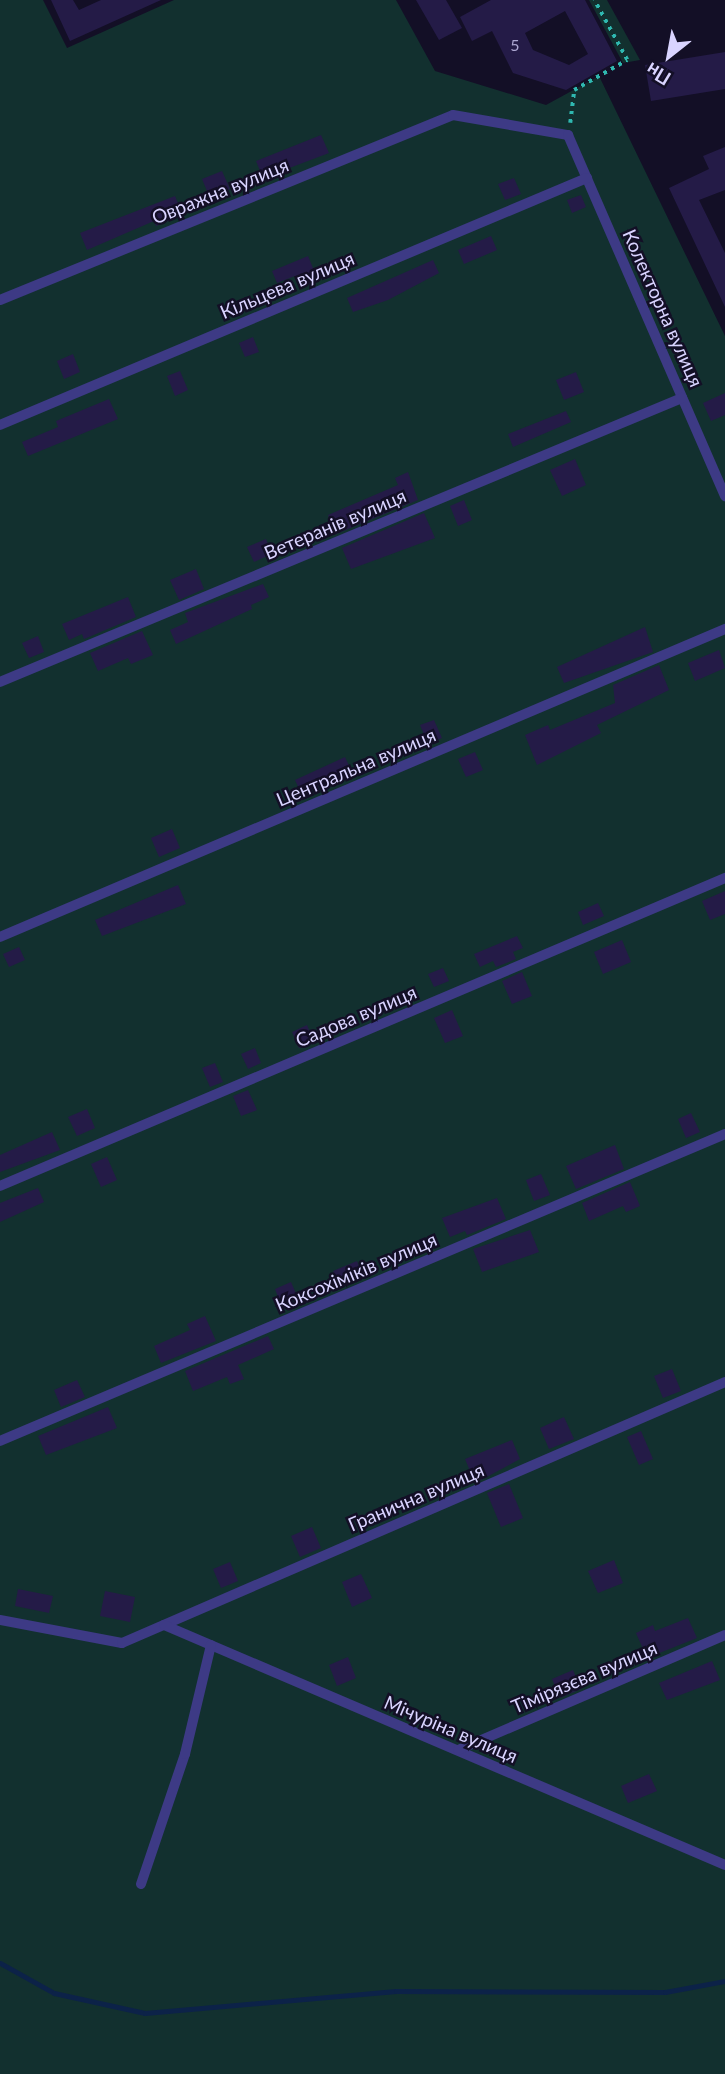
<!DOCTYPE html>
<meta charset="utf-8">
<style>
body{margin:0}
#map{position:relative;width:725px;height:2074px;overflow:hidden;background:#130f26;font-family:Lato,sans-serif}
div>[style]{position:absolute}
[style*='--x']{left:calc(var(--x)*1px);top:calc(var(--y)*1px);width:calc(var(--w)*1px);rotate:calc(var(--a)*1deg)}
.green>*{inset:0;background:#12302f}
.stream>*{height:5px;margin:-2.5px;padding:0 2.5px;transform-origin:2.5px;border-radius:2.5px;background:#0c2248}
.building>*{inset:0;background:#241b47}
.path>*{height:3.5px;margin-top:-1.75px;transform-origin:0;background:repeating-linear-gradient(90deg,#2fb8b0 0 3.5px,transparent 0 8.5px)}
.service>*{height:10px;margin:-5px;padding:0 5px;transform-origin:5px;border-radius:5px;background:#3d3a85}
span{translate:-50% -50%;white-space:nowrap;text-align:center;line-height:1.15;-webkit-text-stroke:5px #130f26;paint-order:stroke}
.number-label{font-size:16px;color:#aca6d1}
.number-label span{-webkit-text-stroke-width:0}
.street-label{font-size:19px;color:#d9d4ff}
.north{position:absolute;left:634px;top:21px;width:70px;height:70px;-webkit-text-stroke:5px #130f26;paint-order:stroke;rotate:211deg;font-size:19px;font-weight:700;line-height:28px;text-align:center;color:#d9d4ff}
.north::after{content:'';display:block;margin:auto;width:24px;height:32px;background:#d9d4ff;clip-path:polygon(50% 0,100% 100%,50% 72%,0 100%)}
</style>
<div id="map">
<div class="green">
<div style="clip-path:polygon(0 0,43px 0,67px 48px,174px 0,396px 0,435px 71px,546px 105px,599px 76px,725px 336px,725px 2074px,0 2074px)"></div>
<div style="clip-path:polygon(589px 0,607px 0,640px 60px,623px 63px)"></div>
</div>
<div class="stream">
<div style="--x:0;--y:1963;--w:62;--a:29.1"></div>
<div style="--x:54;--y:1993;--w:93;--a:12.4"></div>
<div style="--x:145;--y:2013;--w:252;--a:-5"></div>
<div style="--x:396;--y:1991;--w:269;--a:0.2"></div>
<div style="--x:665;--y:1992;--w:61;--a:-10.4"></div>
</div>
<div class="building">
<div style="clip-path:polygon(51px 0,73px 0,79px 10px,101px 0,161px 0,70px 41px)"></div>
<div style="clip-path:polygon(416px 0,446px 0,462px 28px,439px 40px)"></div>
<div style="clip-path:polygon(evenodd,491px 0,585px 0,617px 61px,566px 90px,513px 73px,492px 31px,472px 41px,460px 17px,491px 0,565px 11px,588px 54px,569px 65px,533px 50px,525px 33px,565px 11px)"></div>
<div style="clip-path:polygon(725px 52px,725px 89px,651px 101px,645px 65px)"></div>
<div style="clip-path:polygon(321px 135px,329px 153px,263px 178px,256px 161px)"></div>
<div style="clip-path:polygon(725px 147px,725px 190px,699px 200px,725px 253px,725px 307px,669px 188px,709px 169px,703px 156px)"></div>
<div style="clip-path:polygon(222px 171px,230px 189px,210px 198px,202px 179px)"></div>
<div style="clip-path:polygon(514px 178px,521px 194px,505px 200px,498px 184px)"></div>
<div style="clip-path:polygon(581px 195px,586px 207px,572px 213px,567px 200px)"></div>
<div style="clip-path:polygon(175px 196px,183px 215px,156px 226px,154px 221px,87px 250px,80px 233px)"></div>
<div style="clip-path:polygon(491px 236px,497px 250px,464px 264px,458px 250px)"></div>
<div style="clip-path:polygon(308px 256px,318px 280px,300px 288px,295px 276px,277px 283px,272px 271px)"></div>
<div style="clip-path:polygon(433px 260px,439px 273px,388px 300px,353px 312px,347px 298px)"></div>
<div style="clip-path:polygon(253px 337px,259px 352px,245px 357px,239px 343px)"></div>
<div style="clip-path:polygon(73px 354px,80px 372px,64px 379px,57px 361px)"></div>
<div style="clip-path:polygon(180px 371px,188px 390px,175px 396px,167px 376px)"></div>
<div style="clip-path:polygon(576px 372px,584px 392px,564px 400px,556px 380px)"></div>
<div style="clip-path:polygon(725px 393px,725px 415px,711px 421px,703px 403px)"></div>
<div style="clip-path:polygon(109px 399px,118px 419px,28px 456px,22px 442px,58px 427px,56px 421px)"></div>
<div style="clip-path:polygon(566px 411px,571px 422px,513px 447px,508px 434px)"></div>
<div style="clip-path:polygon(575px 459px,586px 485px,562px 496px,550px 470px)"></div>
<div style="clip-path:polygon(408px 472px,418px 500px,336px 534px,328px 515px,398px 485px,395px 478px)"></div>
<div style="clip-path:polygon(464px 500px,472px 520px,458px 526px,450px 506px)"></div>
<div style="clip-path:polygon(424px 513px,435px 538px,351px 569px,342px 548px)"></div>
<div style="clip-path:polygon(266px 539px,272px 554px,254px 562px,247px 547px)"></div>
<div style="clip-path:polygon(196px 569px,204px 589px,179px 600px,170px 580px)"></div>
<div style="clip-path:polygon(263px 584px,269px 597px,251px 605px,252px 609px,176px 644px,170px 630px,188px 622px,185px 613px)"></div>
<div style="clip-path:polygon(128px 597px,136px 617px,84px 639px,82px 634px,69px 640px,62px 624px)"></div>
<div style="clip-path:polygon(645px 627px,653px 652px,564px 683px,557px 667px)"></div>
<div style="clip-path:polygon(142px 631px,153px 655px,131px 664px,128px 658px,98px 671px,90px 653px)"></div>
<div style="clip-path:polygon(38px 636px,44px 652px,29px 658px,22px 643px)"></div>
<div style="clip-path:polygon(719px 650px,725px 668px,695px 681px,688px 663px)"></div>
<div style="clip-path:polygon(659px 665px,669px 690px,597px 725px,601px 733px,537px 765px,525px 735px,548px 725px,550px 730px,615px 703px,613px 685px)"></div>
<div style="clip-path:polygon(434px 720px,442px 738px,428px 744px,420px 725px)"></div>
<div style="clip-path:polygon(475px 752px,483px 770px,466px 777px,458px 759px)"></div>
<div style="clip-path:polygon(345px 757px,352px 772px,301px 793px,295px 780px)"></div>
<div style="clip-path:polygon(172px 829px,180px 848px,159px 857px,151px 838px)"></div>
<div style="clip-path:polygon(178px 885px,186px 904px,102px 936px,95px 920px)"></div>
<div style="clip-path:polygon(725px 891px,725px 914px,710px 920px,702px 901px)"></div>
<div style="clip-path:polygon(598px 903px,604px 916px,583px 925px,578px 912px)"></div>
<div style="clip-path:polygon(517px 936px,523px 948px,513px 952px,516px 959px,496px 967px,493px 961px,480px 967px,474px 954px)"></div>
<div style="clip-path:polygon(622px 940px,631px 962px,603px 974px,594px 952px)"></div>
<div style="clip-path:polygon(19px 947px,25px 960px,9px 967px,3px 954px)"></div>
<div style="clip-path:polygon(443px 968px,449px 981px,434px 987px,428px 974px)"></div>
<div style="clip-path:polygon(522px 972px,532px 996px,512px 1004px,502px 981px)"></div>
<div style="clip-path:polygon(452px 1010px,463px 1036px,445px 1043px,434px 1018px)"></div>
<div style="clip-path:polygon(307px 1025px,314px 1042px,299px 1048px,292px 1032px)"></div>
<div style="clip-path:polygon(255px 1048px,261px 1063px,248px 1069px,241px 1054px)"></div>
<div style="clip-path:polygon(215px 1063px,223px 1082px,210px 1087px,202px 1068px)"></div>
<div style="clip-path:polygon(248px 1090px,257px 1110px,241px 1116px,233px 1096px)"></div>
<div style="clip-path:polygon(87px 1109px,95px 1128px,77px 1136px,68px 1117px)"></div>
<div style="clip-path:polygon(691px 1113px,700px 1132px,686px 1138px,678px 1119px)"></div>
<div style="clip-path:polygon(52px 1132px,60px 1150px,0 1172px,0 1155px)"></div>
<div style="clip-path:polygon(615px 1145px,624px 1169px,576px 1189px,566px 1166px)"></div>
<div style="clip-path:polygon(107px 1157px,117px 1180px,101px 1187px,91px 1164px)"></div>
<div style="clip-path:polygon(541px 1174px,550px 1195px,534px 1201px,526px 1180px)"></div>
<div style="clip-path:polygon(630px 1182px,640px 1206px,626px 1212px,623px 1206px,589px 1221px,582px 1203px)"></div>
<div style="clip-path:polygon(38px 1188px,44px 1202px,0 1222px,0 1203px)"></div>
<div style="clip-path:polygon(497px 1198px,506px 1219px,467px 1235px,465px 1231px,450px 1237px,442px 1218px)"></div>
<div style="clip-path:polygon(530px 1230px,539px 1252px,482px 1272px,473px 1249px)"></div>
<div style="clip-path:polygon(357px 1261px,363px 1277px,339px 1286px,333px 1271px)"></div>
<div style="clip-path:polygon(291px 1282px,298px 1298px,281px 1305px,275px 1289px)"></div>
<div style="clip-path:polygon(205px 1316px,216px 1341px,161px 1363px,154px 1346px,190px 1330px,187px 1324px)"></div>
<div style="clip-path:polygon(268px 1336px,274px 1349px,238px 1365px,244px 1379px,230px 1384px,227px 1377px,193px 1391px,185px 1371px)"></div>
<div style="clip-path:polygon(672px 1369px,681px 1391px,663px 1398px,654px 1376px)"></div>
<div style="clip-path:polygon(77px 1380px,85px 1397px,61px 1407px,54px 1390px)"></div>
<div style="clip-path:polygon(108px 1407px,117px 1428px,46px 1455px,38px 1436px)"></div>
<div style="clip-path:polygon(564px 1417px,574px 1439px,549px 1449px,540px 1428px)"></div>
<div style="clip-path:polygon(641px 1431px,653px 1459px,639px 1465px,627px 1437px)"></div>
<div style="clip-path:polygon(512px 1440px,520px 1459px,481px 1480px,479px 1475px,473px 1478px,465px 1459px)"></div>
<div style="clip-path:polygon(509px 1484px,523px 1518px,501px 1527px,487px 1493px)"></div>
<div style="clip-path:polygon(312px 1527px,321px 1548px,300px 1557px,291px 1536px)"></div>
<div style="clip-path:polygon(614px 1560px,623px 1583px,598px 1593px,588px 1571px)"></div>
<div style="clip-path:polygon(230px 1562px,238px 1581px,221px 1588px,213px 1569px)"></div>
<div style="clip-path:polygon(361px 1574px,372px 1598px,352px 1607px,342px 1582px)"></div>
<div style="clip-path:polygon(18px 1589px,53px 1596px,49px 1613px,15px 1606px)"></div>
<div style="clip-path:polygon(105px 1591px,135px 1597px,130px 1622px,100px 1616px)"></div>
<div style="clip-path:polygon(688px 1618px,697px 1638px,647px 1658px,636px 1633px,653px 1625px,655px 1631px)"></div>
<div style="clip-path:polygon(348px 1657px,356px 1678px,337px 1686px,329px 1665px)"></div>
<div style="clip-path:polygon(712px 1661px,720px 1680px,667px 1700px,659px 1683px)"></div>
<div style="clip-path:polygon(573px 1670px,581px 1689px,560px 1698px,552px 1679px)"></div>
<div style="clip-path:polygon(649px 1774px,657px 1791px,628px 1803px,621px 1786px)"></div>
</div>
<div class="path">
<div style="--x:570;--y:123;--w:33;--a:-83"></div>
<div style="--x:574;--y:90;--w:61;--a:-29.5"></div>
<div style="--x:627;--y:60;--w:68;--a:-118.8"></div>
</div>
<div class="service">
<div style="--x:0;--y:300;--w:489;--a:-22.2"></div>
<div style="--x:453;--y:115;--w:117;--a:9.9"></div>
<div style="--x:568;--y:135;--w:394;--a:66.5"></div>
<div style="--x:0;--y:425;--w:637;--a:-22.82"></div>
<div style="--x:0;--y:682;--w:739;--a:-22.61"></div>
<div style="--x:0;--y:937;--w:788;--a:-23.02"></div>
<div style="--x:0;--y:1186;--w:788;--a:-23.02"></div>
<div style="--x:0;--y:1441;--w:787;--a:-22.95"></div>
<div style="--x:0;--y:1620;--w:124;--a:10.7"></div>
<div style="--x:122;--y:1643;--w:657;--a:-23.4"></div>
<div style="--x:164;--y:1625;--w:610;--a:23.16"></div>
<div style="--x:458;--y:1750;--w:291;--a:-23.3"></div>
<div style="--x:141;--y:1884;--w:137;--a:-71.3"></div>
<div style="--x:185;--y:1754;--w:112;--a:-76.6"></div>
</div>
<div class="number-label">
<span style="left:515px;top:45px">5</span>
</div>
<div class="street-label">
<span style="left:220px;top:191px;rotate:-22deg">Овражна вулиця</span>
<span style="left:287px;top:285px;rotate:-23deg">Кільцева вулиця</span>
<span style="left:663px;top:308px;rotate:66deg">Колекторна вулиця</span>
<span style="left:335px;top:524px;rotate:-23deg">Ветеранів вулиця</span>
<span style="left:356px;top:767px;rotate:-23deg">Центральна вулиця</span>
<span style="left:356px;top:1016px;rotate:-23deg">Садова вулиця</span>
<span style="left:356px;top:1272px;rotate:-23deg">Коксохіміків вулиця</span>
<span style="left:416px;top:1497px;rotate:-23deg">Гранична вулиця</span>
<span style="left:584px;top:1677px;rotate:-23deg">Тімірязєва вулиця</span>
<span style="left:451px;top:1729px;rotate:23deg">Мічуріна вулиця</span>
</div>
<div class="north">Пн</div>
</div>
